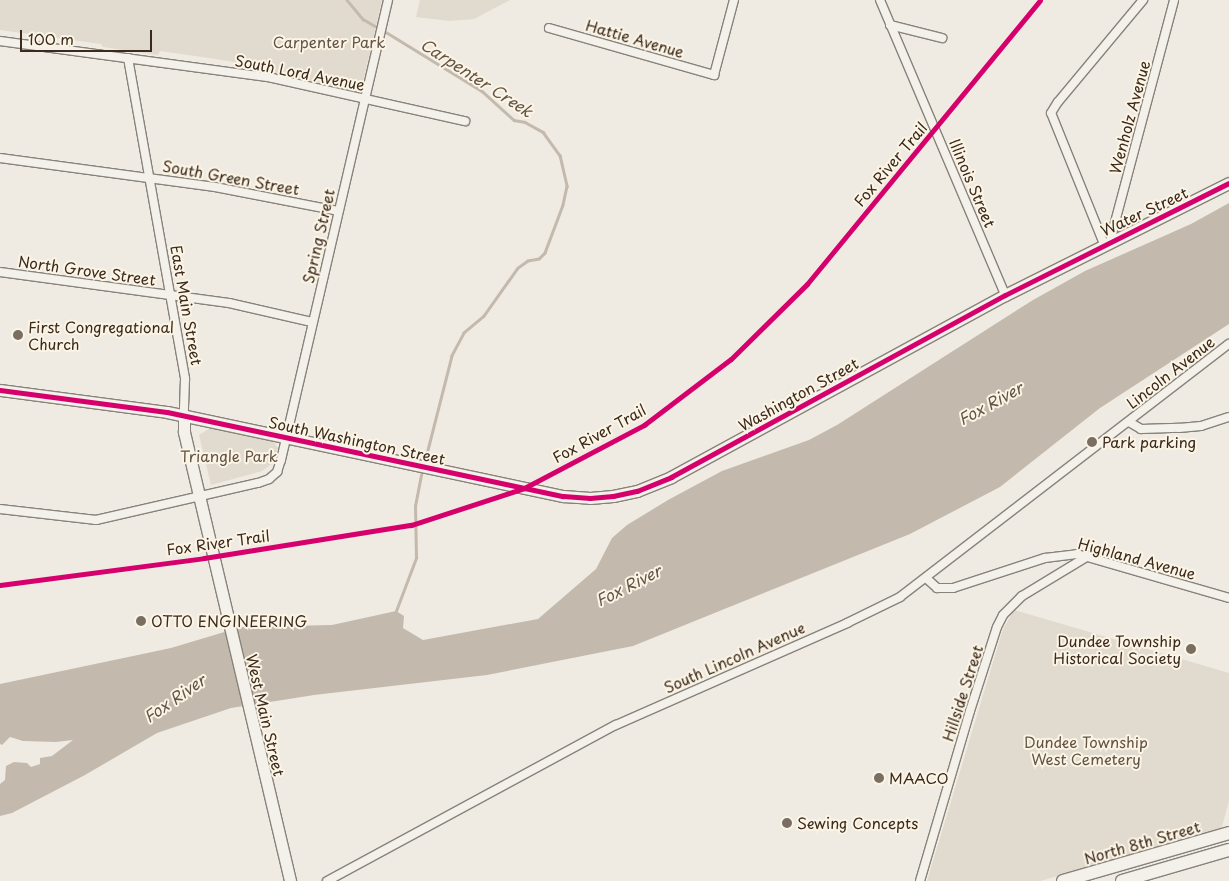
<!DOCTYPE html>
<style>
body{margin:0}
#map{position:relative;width:1229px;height:881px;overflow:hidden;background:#efebe2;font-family:"Playpen Sans",sans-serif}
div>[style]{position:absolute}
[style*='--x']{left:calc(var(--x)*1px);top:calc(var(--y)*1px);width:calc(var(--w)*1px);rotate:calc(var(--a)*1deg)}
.green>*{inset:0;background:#e1dace}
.water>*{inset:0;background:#c3baad}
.stream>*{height:2.5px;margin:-1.25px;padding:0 1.25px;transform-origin:1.25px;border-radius:1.25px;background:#c3baad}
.roads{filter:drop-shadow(1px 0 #87827b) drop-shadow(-1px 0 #87827b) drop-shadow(0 1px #87827b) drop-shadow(0 -1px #87827b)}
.street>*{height:8px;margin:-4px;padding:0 4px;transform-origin:4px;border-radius:4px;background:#f4f1ea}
.secondary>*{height:11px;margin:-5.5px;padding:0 5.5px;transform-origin:5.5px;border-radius:5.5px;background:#f4f1ea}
.primary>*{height:12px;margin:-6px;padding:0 6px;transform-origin:6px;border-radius:6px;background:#f4f1ea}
.cycleway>*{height:5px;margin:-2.5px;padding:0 2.5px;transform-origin:2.5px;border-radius:2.5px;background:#d6006c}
.dots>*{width:14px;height:14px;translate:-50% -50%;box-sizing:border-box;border:2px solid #fcf5e5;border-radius:50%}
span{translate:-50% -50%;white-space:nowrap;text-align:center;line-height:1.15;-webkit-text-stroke:4px #fcf5e5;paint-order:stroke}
.street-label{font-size:15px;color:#3b2a1e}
.park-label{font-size:15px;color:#625346}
.poi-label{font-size:15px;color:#3b2a1e}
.left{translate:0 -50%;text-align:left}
.right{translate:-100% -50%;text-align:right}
.water-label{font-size:16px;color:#645548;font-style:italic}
.scale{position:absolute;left:20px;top:30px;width:132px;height:22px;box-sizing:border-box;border:2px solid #3b2a1e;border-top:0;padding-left:6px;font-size:15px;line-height:18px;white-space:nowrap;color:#3b2a1e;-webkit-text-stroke:4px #fcf5e5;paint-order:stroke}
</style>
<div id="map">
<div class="green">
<div style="clip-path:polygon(0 0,382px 0,363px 82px,358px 88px,349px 89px,274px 73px,273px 69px,216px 59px,160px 51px,158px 55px,103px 47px,101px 44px,0 30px)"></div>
<div style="clip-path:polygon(420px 0,510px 0,474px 19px,450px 21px,416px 17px)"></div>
<div style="clip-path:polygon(210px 428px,272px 440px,278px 448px,273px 463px,262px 471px,211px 485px,199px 435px)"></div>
<div style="clip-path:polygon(1014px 610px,1229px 673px,1229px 801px,1221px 830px,1040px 881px,927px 881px,1003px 629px)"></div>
</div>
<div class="water">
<div style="clip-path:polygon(1229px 203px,1229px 324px,1100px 408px,1000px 487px,910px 534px,633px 646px,487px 675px,314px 695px,231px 708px,157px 733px,85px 775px,12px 813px,0 816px,0 784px,5px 780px,6px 766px,14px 762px,27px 763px,31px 767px,40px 764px,40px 758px,52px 756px,73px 740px,56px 742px,23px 741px,10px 737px,2px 745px,0 744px,0 684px,171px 648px,241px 627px,332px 625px,396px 611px,404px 616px,403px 628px,423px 640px,538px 619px,596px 569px,612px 538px,627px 525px,668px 500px,722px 471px,809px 440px,837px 425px,1033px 300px,1085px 271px,1191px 224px)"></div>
</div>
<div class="stream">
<div style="--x:347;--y:0;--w:25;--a:50"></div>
<div style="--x:363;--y:19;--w:14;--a:30"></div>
<div style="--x:386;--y:32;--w:113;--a:31.6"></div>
<div style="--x:482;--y:91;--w:43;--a:42.2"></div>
<div style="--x:514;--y:120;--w:11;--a:10"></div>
<div style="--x:525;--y:122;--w:21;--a:29"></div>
<div style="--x:543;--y:132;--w:29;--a:54"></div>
<div style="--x:560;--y:155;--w:32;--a:77"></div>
<div style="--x:567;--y:186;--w:19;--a:102"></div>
<div style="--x:563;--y:205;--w:51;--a:110.6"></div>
<div style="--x:545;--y:253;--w:8;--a:135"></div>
<div style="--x:539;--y:259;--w:11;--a:170"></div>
<div style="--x:528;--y:261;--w:12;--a:145"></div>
<div style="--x:518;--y:268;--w:59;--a:125.3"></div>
<div style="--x:484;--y:316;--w:26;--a:140"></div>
<div style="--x:464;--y:333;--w:26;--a:118"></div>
<div style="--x:452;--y:356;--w:101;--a:104.3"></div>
<div style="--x:396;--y:611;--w:57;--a:-69.3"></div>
<div style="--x:416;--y:558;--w:52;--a:-91.1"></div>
<div style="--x:415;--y:506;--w:32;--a:-79"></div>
</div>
<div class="roads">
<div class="street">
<div style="--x:880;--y:0;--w:320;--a:67"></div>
<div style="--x:890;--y:25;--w:54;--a:14"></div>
<div style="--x:549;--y:28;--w:172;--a:15.9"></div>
<div style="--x:714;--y:75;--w:78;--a:-75.1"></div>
<div style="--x:0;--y:41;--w:275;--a:7.7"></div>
<div style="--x:272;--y:78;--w:198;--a:12.6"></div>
<div style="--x:128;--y:58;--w:326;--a:79.9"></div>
<div style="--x:185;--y:379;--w:37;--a:92"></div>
<div style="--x:0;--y:158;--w:217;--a:7.7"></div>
<div style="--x:215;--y:187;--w:125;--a:11"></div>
<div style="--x:1110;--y:241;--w:249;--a:-75.1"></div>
<div style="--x:1104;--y:244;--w:141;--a:-112"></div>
<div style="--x:1051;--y:113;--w:13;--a:-58"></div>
<div style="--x:1058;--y:102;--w:133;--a:-50.2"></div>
<div style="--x:0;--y:272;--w:231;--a:7.7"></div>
<div style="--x:229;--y:303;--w:85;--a:12.9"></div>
<div style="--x:1129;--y:422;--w:14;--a:30"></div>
<div style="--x:1141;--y:429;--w:38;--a:-2"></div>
<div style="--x:1179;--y:428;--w:22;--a:-5"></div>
<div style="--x:1201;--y:426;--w:29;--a:-18"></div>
<div style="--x:0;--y:509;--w:97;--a:6.5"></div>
<div style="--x:96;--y:520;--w:166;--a:-12.9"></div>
<div style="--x:258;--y:483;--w:12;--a:-20"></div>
<div style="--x:269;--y:479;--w:11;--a:-41"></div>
<div style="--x:277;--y:472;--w:13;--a:-72"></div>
<div style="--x:281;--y:460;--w:472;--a:-76.9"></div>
<div style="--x:926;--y:578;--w:15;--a:42"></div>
<div style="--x:937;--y:588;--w:16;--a:0"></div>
<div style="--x:953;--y:588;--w:97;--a:-18.1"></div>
<div style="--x:1045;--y:558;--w:32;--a:-7"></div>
<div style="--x:1077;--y:554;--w:158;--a:16.1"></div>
<div style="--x:327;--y:881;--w:328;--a:-28.4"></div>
<div style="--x:616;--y:725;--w:253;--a:-23.8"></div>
<div style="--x:847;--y:623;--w:59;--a:-26.1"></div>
<div style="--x:900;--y:597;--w:415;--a:-37.6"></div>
<div style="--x:920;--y:881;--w:177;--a:-73.6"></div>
<div style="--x:970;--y:711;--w:88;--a:-72.2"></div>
<div style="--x:997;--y:627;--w:13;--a:-63"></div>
<div style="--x:1003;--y:615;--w:27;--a:-45"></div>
<div style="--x:1022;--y:596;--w:77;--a:-31.2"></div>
</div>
<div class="secondary">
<div style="--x:0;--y:390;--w:168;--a:7.5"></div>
<div style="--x:167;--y:412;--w:405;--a:12"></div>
<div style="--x:563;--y:496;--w:27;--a:4"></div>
<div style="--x:590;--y:498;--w:23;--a:-5"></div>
<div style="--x:613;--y:496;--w:25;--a:-12"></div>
<div style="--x:637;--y:491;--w:37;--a:-22"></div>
<div style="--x:671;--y:477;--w:380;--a:-28.6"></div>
<div style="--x:1005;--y:295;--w:250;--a:-26.6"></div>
<div style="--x:184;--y:416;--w:16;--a:90"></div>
<div style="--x:184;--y:432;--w:461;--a:76.7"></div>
</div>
<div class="primary">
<div style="--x:1063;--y:881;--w:173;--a:-16.1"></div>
<div style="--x:1122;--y:881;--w:111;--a:-16.2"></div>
</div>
</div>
<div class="cycleway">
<div style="--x:0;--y:390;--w:168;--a:7.5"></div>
<div style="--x:167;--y:412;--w:405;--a:12"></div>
<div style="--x:563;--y:496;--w:27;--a:4"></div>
<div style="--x:590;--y:498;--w:23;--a:-5"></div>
<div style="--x:613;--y:496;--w:25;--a:-12"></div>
<div style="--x:637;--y:491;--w:37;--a:-22"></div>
<div style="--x:671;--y:477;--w:380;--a:-28.6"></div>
<div style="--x:1005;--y:295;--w:250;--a:-26.6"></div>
<div style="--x:0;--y:585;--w:206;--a:-7.5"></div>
<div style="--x:204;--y:558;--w:210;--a:-9.1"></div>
<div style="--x:411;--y:525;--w:119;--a:-18.1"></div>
<div style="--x:524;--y:488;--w:136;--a:-27.7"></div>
<div style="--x:644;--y:425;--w:109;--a:-37.2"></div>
<div style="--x:731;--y:359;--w:107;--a:-44.6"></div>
<div style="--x:807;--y:284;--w:367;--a:-50.6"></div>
</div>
<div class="dots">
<div style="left:18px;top:335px;background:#7a6e63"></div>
<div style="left:1092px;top:442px;background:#7a6e63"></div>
<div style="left:141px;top:621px;background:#7a6e63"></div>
<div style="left:1191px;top:649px;background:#7a6e63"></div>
<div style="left:879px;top:778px;background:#7a6e63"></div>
<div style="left:787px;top:823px;background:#7a6e63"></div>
</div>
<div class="street-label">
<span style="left:635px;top:38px;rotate:16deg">Hattie Avenue</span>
<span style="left:300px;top:72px;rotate:11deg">South Lord Avenue</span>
<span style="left:1129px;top:117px;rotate:-75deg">Wenholz Avenue</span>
<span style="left:890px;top:164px;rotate:-50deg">Fox River Trail</span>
<span style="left:231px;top:177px;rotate:10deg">South Green Street</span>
<span style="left:973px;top:183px;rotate:67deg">Illinois Street</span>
<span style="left:1144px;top:211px;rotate:-25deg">Water Street</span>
<span style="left:318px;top:236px;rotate:-77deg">Spring Street</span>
<span style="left:87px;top:270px;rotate:8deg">North Grove Street</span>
<span style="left:187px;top:305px;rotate:80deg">East Main Street</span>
<span style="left:1170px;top:372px;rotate:-38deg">Lincoln Avenue</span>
<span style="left:798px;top:394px;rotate:-29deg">Washington Street</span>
<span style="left:599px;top:433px;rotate:-29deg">Fox River Trail</span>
<span style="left:357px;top:440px;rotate:12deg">South Washington Street</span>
<span style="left:218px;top:542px;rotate:-8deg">Fox River Trail</span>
<span style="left:1137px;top:558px;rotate:15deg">Highland Avenue</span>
<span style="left:734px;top:657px;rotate:-24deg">South Lincoln Avenue</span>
<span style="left:962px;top:693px;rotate:-72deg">Hillside Street</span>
<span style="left:266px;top:715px;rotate:77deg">West Main Street</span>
<span style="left:1142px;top:842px;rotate:-16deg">North 8th Street</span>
</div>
<div class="park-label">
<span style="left:329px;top:42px">Carpenter Park</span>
<span style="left:229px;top:456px">Triangle Park</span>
<span style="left:1086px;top:750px">Dundee Township<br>West Cemetery</span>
</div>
<div class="poi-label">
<span class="left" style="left:28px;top:335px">First Congregational<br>Church</span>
<span class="left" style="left:1102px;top:442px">Park parking</span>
<span class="left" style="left:151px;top:621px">OTTO ENGINEERING</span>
<span class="right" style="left:1181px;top:649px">Dundee Township<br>Historical Society</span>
<span class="left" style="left:889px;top:778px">MAACO</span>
<span class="left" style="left:797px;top:823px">Sewing Concepts</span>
</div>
<div class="water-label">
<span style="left:477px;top:77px;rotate:33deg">Carpenter Creek</span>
<span style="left:990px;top:403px;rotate:-29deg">Fox River</span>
<span style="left:628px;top:585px;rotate:-27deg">Fox River</span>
<span style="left:174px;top:698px;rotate:-35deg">Fox River</span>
</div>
<div class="scale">100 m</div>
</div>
